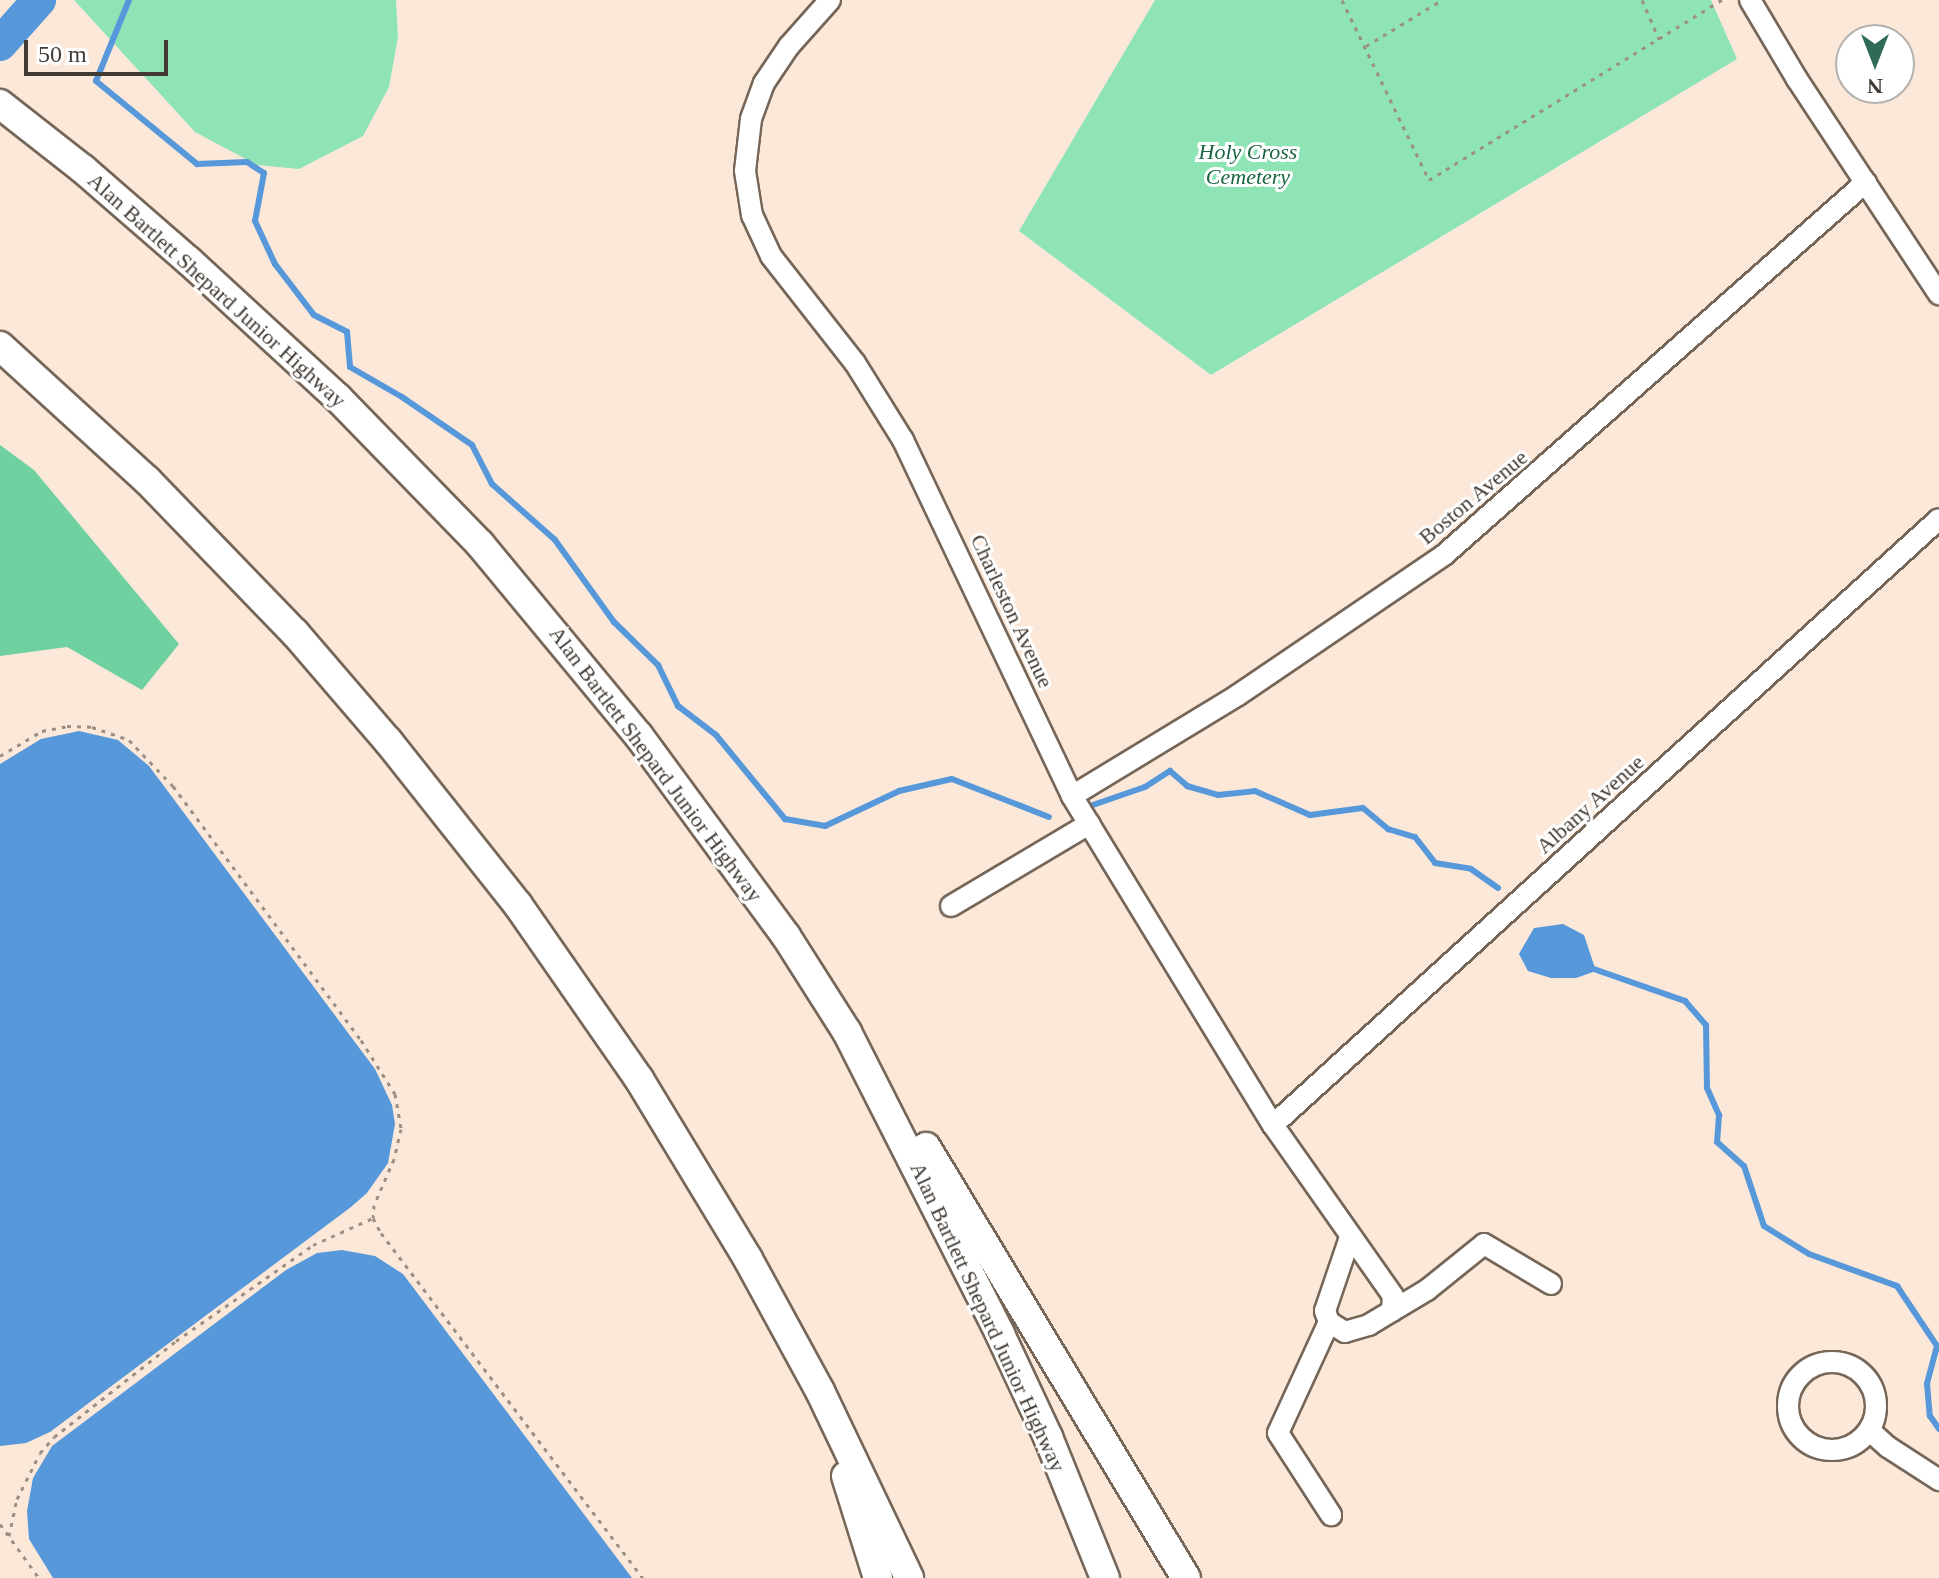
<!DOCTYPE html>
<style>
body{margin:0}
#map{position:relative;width:1939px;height:1578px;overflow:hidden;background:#fce8d9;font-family:"Times New Roman",serif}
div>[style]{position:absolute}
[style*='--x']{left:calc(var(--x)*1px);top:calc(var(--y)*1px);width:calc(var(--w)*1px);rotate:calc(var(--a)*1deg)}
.green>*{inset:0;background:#8fe4b6}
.forest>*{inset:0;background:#6ed19f}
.water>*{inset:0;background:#5698da}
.stream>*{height:6px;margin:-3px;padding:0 3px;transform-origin:3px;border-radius:3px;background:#5698da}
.river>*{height:34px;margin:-17px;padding:0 17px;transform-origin:17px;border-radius:17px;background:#5698da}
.path>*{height:3px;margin-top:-1.5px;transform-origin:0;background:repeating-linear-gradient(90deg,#9c8f84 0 4px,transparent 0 10px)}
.roads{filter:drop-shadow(2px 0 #766658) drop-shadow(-2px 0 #766658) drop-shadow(0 2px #766658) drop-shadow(0 -2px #766658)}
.minor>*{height:20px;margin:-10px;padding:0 10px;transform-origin:10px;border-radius:10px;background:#fff}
.minor>.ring{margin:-10px;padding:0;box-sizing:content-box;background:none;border:20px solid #fff;border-radius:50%}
.highway>*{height:28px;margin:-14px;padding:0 14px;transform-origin:14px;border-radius:14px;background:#fff}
span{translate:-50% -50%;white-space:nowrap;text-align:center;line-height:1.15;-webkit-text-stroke:6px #fff;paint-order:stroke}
.park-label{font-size:22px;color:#1a6443;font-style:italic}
.street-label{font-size:22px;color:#423b35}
.north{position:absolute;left:1835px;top:24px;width:80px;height:80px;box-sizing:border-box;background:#fff;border:2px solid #b3b1ae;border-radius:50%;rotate:180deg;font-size:22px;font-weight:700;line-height:32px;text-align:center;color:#423b35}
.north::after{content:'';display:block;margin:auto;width:28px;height:36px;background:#2f6a54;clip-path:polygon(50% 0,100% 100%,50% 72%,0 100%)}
.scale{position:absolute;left:24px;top:40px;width:144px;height:36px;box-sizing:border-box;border:4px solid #423b35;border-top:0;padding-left:10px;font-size:24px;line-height:28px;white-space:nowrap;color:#423b35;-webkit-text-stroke:6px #fff;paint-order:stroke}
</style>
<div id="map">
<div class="green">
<div style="clip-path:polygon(74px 0,396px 0,398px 37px,389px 87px,363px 136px,299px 169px,257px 165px,195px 132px)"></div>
<div style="clip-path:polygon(1155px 0,1711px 0,1737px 59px,1211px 375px,1019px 231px)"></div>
</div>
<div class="forest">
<div style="clip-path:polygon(0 445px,34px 470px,179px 644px,142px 690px,67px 647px,0 656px)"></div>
</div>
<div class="water">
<div style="clip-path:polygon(79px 731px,118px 740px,149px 766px,375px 1069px,392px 1105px,395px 1124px,388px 1163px,367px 1193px,351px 1207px,50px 1432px,26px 1443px,0 1446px,0 764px,41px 739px)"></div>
<div style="clip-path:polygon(1563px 924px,1584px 935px,1596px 971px,1576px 978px,1551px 978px,1528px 971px,1519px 954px,1534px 928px)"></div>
<div style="clip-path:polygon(342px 1250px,375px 1256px,403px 1274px,632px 1578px,53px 1578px,29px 1539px,27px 1511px,33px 1478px,52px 1446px,286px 1270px,317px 1253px)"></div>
</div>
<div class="stream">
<div style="--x:129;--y:0;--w:87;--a:112.2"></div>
<div style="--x:96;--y:81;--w:131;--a:39.4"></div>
<div style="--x:197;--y:164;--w:50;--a:-2.3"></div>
<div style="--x:247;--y:162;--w:20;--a:33"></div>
<div style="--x:264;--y:173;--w:49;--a:100.6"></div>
<div style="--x:255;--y:221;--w:47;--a:65.1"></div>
<div style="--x:275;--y:264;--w:64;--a:52.6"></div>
<div style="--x:314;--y:315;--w:37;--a:27"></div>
<div style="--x:347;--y:332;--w:35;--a:85"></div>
<div style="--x:350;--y:367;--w:60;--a:30"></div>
<div style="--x:402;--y:397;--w:85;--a:34.4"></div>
<div style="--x:472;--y:445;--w:44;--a:62.9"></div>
<div style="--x:492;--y:484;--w:84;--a:41.6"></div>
<div style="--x:555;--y:540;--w:101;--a:54.3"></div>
<div style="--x:614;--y:622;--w:62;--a:44.3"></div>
<div style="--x:658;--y:665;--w:46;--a:64"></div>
<div style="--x:678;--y:706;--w:48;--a:37.3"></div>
<div style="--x:716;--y:735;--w:109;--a:50.6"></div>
<div style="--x:785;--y:819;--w:41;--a:9.9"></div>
<div style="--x:825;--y:826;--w:82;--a:-25.3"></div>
<div style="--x:899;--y:791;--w:54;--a:-12.8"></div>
<div style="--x:952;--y:779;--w:104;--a:21.4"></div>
<div style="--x:1090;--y:806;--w:58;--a:-19.1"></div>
<div style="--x:1145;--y:787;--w:30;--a:-33"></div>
<div style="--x:1170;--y:771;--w:23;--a:41"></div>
<div style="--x:1187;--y:786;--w:32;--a:16"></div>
<div style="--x:1218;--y:795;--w:37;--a:-6"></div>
<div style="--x:1255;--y:791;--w:60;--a:23.6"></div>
<div style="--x:1310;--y:815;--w:53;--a:-7.5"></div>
<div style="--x:1363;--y:808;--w:33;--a:40"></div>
<div style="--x:1388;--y:829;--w:28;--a:17"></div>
<div style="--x:1415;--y:837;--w:33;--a:52"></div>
<div style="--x:1435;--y:863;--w:36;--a:9"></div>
<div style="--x:1471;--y:869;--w:33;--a:35"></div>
<div style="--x:1591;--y:968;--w:100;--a:19.3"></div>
<div style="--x:1685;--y:1001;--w:32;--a:49"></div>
<div style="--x:1706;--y:1025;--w:63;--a:89.1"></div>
<div style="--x:1707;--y:1088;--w:30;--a:66"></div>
<div style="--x:1719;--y:1115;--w:27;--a:94"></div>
<div style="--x:1717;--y:1142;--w:36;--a:42"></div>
<div style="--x:1744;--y:1166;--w:63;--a:71.6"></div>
<div style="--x:1764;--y:1226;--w:53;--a:31.9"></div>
<div style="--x:1809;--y:1254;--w:94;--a:20"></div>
<div style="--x:1897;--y:1286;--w:72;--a:56.3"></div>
<div style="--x:1937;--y:1346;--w:39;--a:105"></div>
<div style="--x:1927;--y:1384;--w:32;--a:85"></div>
<div style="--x:1930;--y:1416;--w:16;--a:55"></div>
</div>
<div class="river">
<div style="--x:0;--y:44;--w:59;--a:-48.4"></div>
</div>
<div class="path">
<div style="--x:1342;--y:0;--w:200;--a:64.2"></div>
<div style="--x:1429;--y:180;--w:344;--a:-31.6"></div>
<div style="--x:1642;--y:0;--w:43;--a:66.4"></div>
<div style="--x:1366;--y:46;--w:89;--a:-31.2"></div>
<div style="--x:0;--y:756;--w:49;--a:-30.8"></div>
<div style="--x:42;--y:731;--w:25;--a:-11"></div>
<div style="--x:67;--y:726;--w:25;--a:2"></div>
<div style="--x:92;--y:727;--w:39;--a:19"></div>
<div style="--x:129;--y:740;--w:64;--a:46.3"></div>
<div style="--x:173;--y:786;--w:316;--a:53.5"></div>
<div style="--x:361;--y:1040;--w:64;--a:57.8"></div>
<div style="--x:395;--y:1094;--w:36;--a:80"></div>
<div style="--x:401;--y:1129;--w:31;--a:103"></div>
<div style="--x:394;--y:1159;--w:50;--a:113.5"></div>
<div style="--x:374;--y:1205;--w:13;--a:94"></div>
<div style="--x:373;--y:1218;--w:17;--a:62"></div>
<div style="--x:381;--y:1233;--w:433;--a:52.8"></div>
<div style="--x:0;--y:1524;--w:67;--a:54.2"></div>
<div style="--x:9;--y:1536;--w:38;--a:-78"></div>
<div style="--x:17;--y:1499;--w:51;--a:-63.4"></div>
<div style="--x:40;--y:1453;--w:21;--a:-49"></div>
<div style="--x:54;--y:1437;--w:155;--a:-38.2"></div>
<div style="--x:176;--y:1341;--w:167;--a:-35"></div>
<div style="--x:313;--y:1245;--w:66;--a:-24.2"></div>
</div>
<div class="roads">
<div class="minor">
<div style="--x:830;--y:0;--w:62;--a:131.7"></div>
<div style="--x:789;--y:46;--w:45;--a:124"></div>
<div style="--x:764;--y:83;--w:38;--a:110"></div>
<div style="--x:751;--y:119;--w:52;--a:96.6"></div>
<div style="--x:745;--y:171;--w:45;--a:81"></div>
<div style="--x:752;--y:215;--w:45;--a:65.1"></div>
<div style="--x:771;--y:256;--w:136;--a:51.9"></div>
<div style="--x:855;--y:363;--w:91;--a:58.1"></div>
<div style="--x:903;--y:440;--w:394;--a:64.6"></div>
<div style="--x:1072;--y:796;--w:386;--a:58.6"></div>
<div style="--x:1273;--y:1125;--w:209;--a:54.9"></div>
<div style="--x:1393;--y:1296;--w:15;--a:94"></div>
<div style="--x:1392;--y:1311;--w:27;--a:149"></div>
<div style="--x:1369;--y:1325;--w:25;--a:164"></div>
<div style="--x:1345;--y:1332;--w:19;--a:-148"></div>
<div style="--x:1329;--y:1322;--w:12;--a:-110"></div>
<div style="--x:1325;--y:1311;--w:78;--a:-71.3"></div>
<div style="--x:1750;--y:0;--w:92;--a:59.3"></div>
<div style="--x:1797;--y:79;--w:258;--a:56.6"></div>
<div style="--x:1072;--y:796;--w:194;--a:-31.3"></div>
<div style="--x:1238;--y:695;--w:249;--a:-34.2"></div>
<div style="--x:1444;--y:555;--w:563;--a:-41.47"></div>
<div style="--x:951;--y:906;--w:161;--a:-30.7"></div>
<div style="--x:1273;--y:1125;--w:900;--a:-42.3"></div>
<div style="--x:1392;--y:1311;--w:41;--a:-31"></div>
<div style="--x:1427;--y:1290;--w:73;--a:-38.9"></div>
<div style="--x:1484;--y:1244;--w:78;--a:30.8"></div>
<div style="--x:1329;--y:1322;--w:122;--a:114.7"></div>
<div style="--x:1278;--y:1433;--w:98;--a:57.1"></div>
<div class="ring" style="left:1788px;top:1362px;width:68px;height:68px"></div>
<div style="--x:1869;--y:1430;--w:25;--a:42"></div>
<div style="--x:1888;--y:1447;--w:61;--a:32.9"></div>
</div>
<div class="highway">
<div style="--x:0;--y:104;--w:105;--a:38.1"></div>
<div style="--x:83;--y:169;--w:140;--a:41"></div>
<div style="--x:189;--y:261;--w:202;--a:42.6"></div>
<div style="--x:338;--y:398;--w:204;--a:45.8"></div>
<div style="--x:480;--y:544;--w:249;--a:50.4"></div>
<div style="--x:639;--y:736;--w:248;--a:53.7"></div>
<div style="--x:786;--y:936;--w:114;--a:57.6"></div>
<div style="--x:847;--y:1032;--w:339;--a:63.1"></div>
<div style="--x:1000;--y:1334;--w:114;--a:65"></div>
<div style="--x:1048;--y:1437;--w:152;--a:68"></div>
<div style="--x:0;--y:346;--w:199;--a:42.4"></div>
<div style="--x:147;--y:480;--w:213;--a:46"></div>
<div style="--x:295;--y:633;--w:143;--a:49.3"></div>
<div style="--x:388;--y:741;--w:209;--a:51.6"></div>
<div style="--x:518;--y:905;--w:212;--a:55.2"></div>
<div style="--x:639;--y:1079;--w:210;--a:58.8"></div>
<div style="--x:748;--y:1259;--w:150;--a:61.4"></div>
<div style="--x:820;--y:1391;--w:207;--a:64.5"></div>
<div style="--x:926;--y:1147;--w:503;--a:58.9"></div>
<div style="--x:846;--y:1476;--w:107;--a:72.6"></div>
</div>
</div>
<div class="park-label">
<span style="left:1248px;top:164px">Holy Cross<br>Cemetery</span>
</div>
<div class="street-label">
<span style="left:217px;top:290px;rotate:42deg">Alan Bartlett Shepard Junior Highway</span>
<span style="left:1473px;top:497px;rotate:-40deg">Boston Avenue</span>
<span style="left:1012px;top:611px;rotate:65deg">Charleston Avenue</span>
<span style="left:656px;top:764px;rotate:53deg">Alan Bartlett Shepard Junior Highway</span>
<span style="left:1590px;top:804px;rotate:-42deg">Albany Avenue</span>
<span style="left:988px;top:1317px;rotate:65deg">Alan Bartlett Shepard Junior Highway</span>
</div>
<div class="north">N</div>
<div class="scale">50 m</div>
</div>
